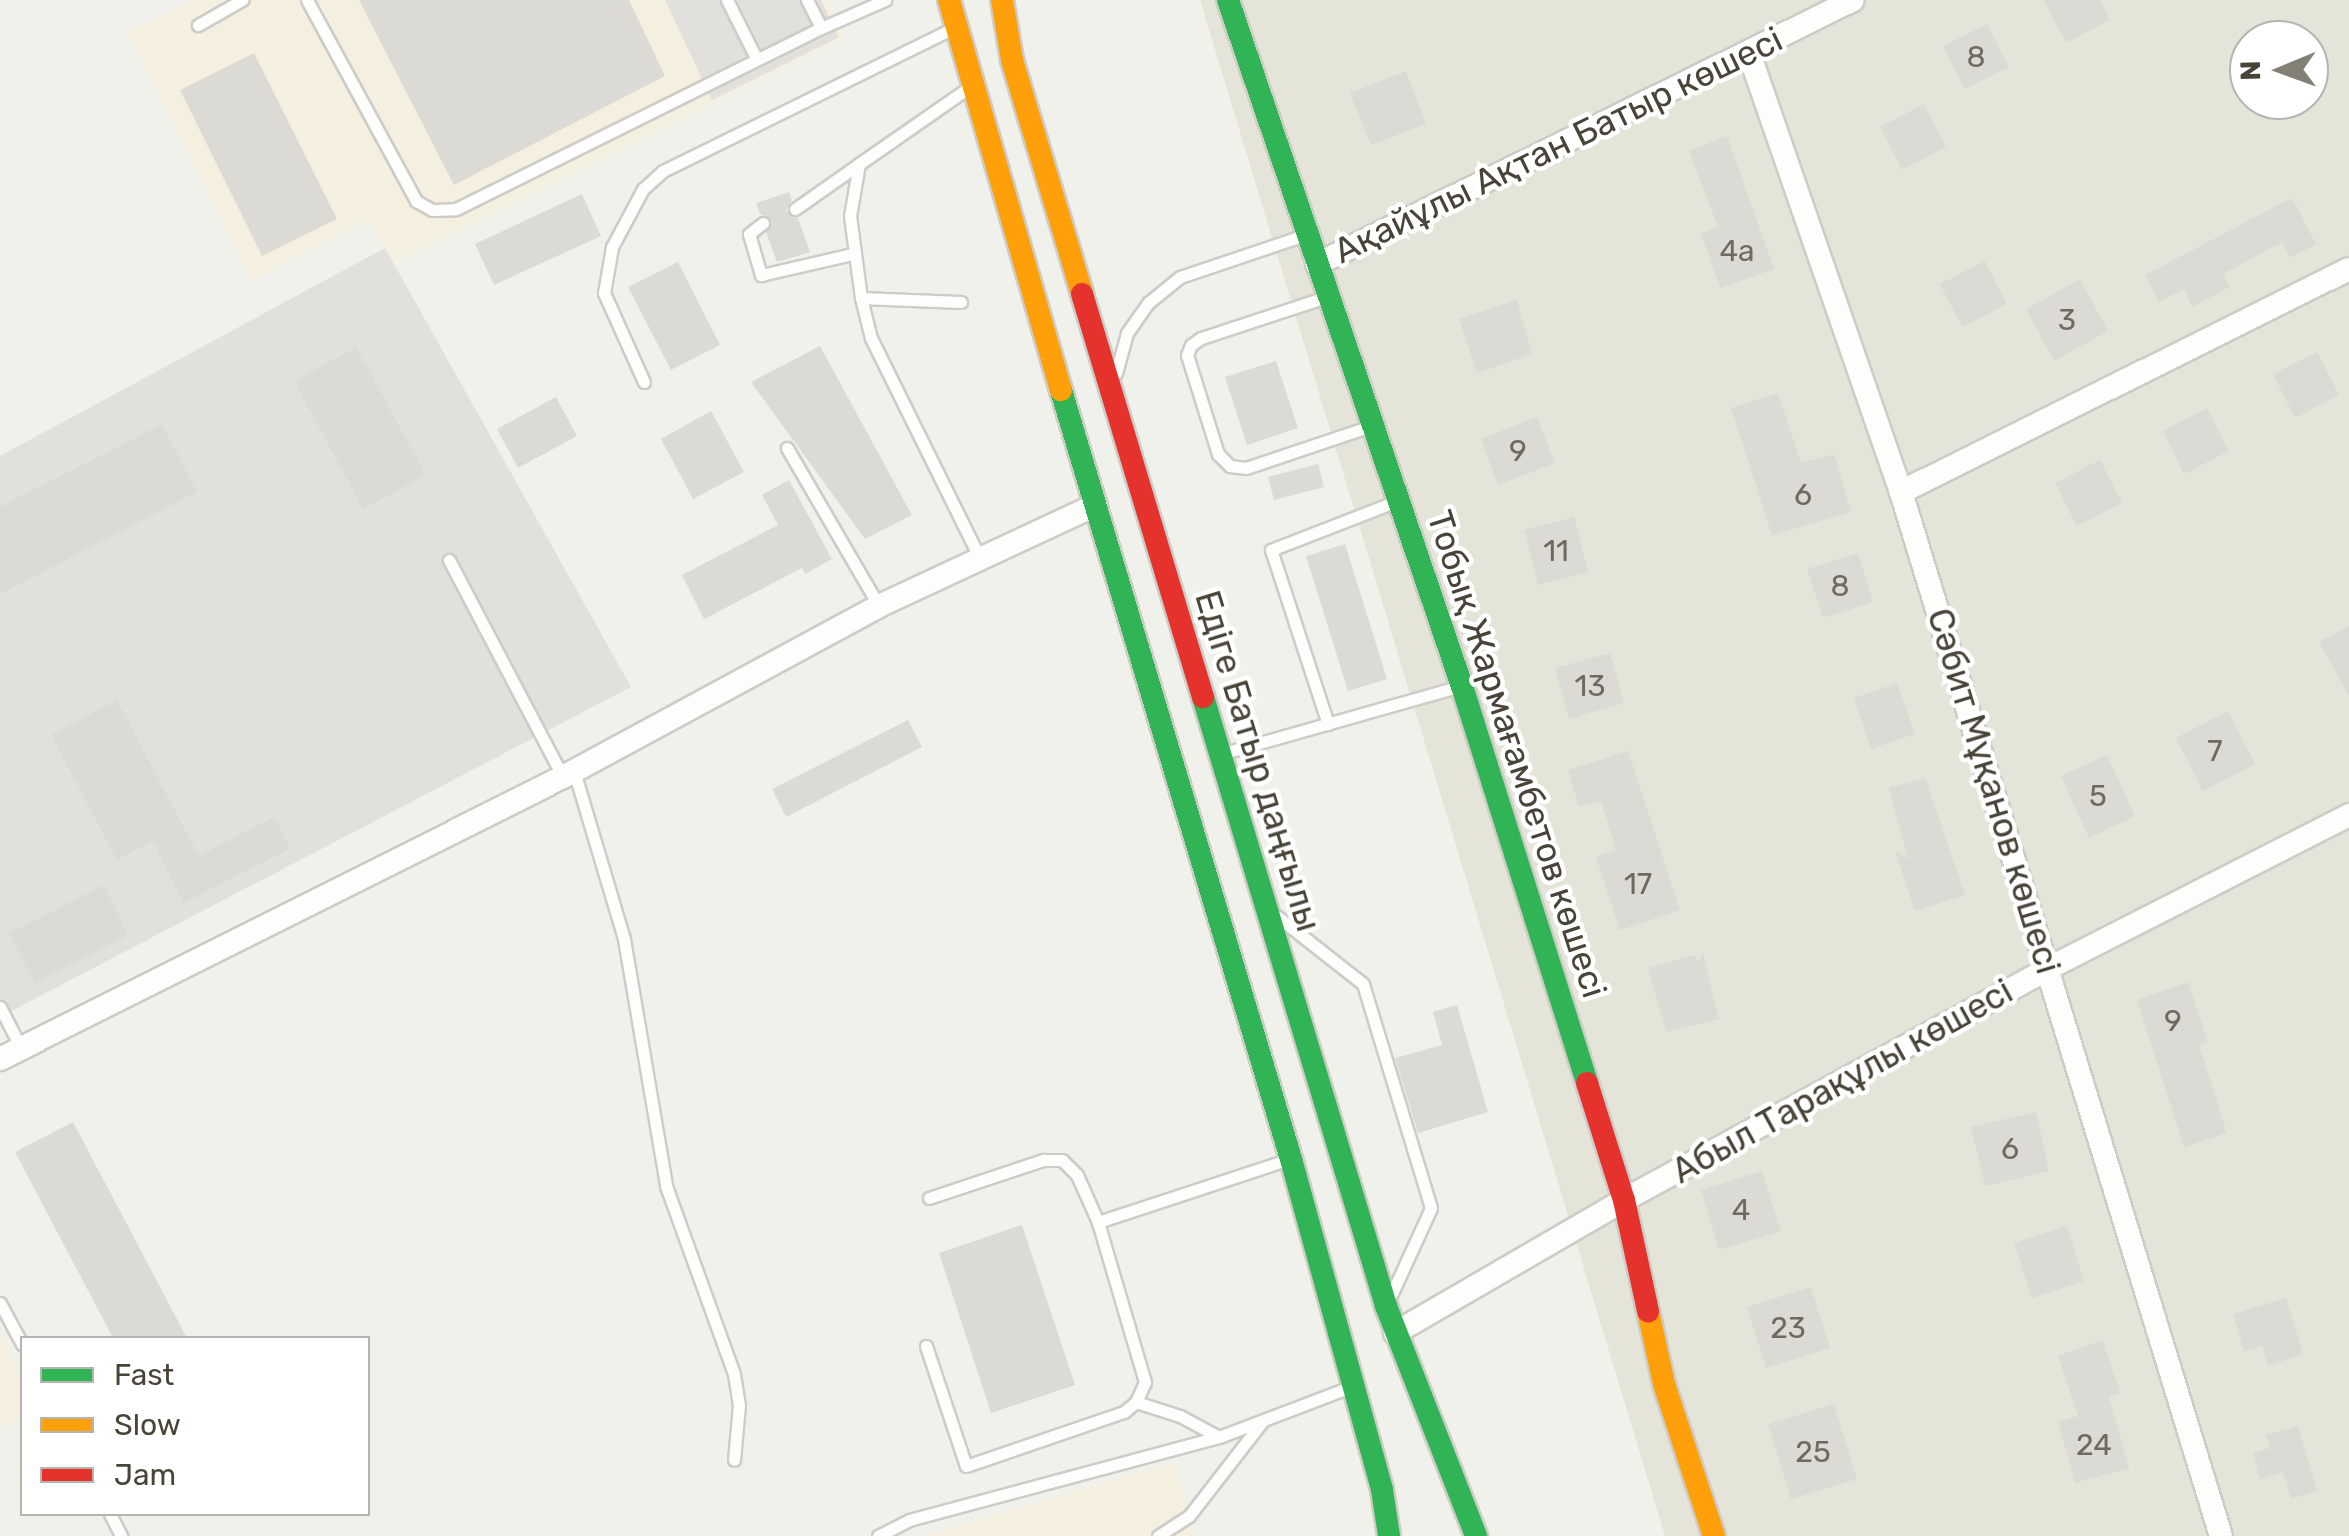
<!DOCTYPE html>
<meta charset="utf-8">
<style>
body{margin:0}
#map{position:relative;width:2349px;height:1536px;overflow:hidden;background:#f1f1ec;font-family:Rubik,sans-serif}
div>[style]{position:absolute}
[style*='--x']{left:calc(var(--x)*1px);top:calc(var(--y)*1px);width:calc(var(--w)*1px);rotate:calc(var(--a)*1deg)}
.residential>*{inset:0;background:#e5e4d9}
.commercial>*{inset:0;background:#f4efdf}
.industrial>*{inset:0;background:#e2e0da}
.parking>*{inset:0;background:#e1e0dc}
.building>*{inset:0;background:#dbdad4}
.roads{filter:drop-shadow(2px 0 #cdccc7) drop-shadow(-2px 0 #cdccc7) drop-shadow(0 2px #cdccc7) drop-shadow(0 -2px #cdccc7)}
.lane>*{height:11px;margin:-5.5px;padding:0 5.5px;transform-origin:5.5px;border-radius:5.5px;background:#fdfdfc}
.street>*{height:22px;margin:-11px;padding:0 11px;transform-origin:11px;border-radius:11px;background:#fdfdfc}
.fast>*{height:22px;margin:-11px;padding:0 11px;transform-origin:11px;border-radius:11px;background:#30b455}
.slow>*{height:22px;margin:-11px;padding:0 11px;transform-origin:11px;border-radius:11px;background:#ff9f0a}
.jam>*{height:22px;margin:-11px;padding:0 11px;transform-origin:11px;border-radius:11px;background:#e5322d}
span{translate:-50% -50%;white-space:nowrap;text-align:center;line-height:1.15;-webkit-text-stroke:9px #fff;paint-order:stroke}
.number-label{font-size:30px;color:#6e6a5f}
.number-label span{-webkit-text-stroke-width:0}
.street-label{font-size:35px;color:#484437}
.legend{position:absolute;left:20px;top:1336px;width:350px;height:180px;box-sizing:border-box;background:#fff;border:2px solid #b6b4af;margin:0;padding:12px 18px;list-style:none;font-size:30px;color:#484437}
.legend li{display:flex;align-items:center;gap:20px;height:50px}
.legend b{width:50px;border:2px solid #b6b4af}
.north{position:absolute;left:2229px;top:20px;width:100px;height:100px;box-sizing:border-box;background:#fff;border:2px solid #b6b4af;border-radius:50%;rotate:269deg;font-size:28px;font-weight:700;line-height:40px;text-align:center;color:#484437}
.north::after{content:'';display:block;margin:auto;width:35px;height:45px;background:#838176;clip-path:polygon(50% 0,100% 100%,50% 72%,0 100%)}
</style>
<div id="map">
<div class="residential">
<div style="clip-path:polygon(evenodd,1200px 0,2349px 0,2349px 1536px,1665px 1536px,1200px 0,2249px 40px,2309px 40px,2309px 100px,2249px 100px,2249px 40px)"></div>
</div>
<div class="commercial">
<div style="clip-path:polygon(195px 0,828px 0,846px 36px,394px 262px,367px 219px,252px 280px,128px 32px)"></div>
<div style="clip-path:polygon(0 1331px,22px 1380px,22px 1417px,0 1427px)"></div>
<div style="clip-path:polygon(1175px 1462px,1194px 1536px,924px 1536px)"></div>
</div>
<div class="industrial">
<div style="clip-path:polygon(385px 248px,631px 687px,0 1017px,0 456px)"></div>
</div>
<div class="parking">
<div style="clip-path:polygon(665px 0,821px 0,839px 37px,712px 100px)"></div>
</div>
<div class="building">
<div style="clip-path:polygon(359px 0,629px 0,665px 76px,454px 185px)"></div>
<div style="clip-path:polygon(2044px 0,2100px 0,2110px 20px,2066px 43px)"></div>
<div style="clip-path:polygon(1987px 24px,2009px 67px,1965px 89px,1943px 46px)"></div>
<div style="clip-path:polygon(254px 53px,337px 219px,262px 256px,180px 90px)"></div>
<div style="clip-path:polygon(1406px 71px,1426px 124px,1371px 145px,1350px 93px)"></div>
<div style="clip-path:polygon(1924px 104px,1946px 147px,1902px 170px,1880px 127px)"></div>
<div style="clip-path:polygon(1727px 136px,1774px 269px,1720px 288px,1701px 233px,1718px 227px,1689px 151px)"></div>
<div style="clip-path:polygon(789px 192px,792px 200px,786px 211px,798px 218px,810px 252px,777px 262px,766px 232px,772px 221px,760px 214px,756px 203px)"></div>
<div style="clip-path:polygon(582px 194px,601px 236px,494px 285px,475px 244px)"></div>
<div style="clip-path:polygon(2292px 198px,2316px 244px,2290px 258px,2282px 242px,2223px 274px,2230px 287px,2192px 307px,2184px 289px,2159px 302px,2145px 275px)"></div>
<div style="clip-path:polygon(1985px 261px,2007px 304px,1962px 327px,1940px 284px)"></div>
<div style="clip-path:polygon(678px 262px,720px 345px,671px 370px,628px 287px)"></div>
<div style="clip-path:polygon(2080px 279px,2108px 331px,2054px 361px,2026px 309px)"></div>
<div style="clip-path:polygon(1517px 300px,1532px 354px,1477px 373px,1459px 319px)"></div>
<div style="clip-path:polygon(820px 346px,912px 515px,865px 539px,751px 382px)"></div>
<div style="clip-path:polygon(356px 347px,426px 475px,363px 509px,294px 381px)"></div>
<div style="clip-path:polygon(2317px 352px,2339px 395px,2295px 418px,2273px 374px)"></div>
<div style="clip-path:polygon(1276px 361px,1298px 428px,1247px 445px,1225px 377px)"></div>
<div style="clip-path:polygon(1778px 393px,1801px 463px,1834px 454px,1851px 512px,1772px 535px,1731px 408px)"></div>
<div style="clip-path:polygon(556px 397px,577px 436px,518px 468px,497px 429px)"></div>
<div style="clip-path:polygon(2207px 408px,2229px 451px,2184px 474px,2163px 431px)"></div>
<div style="clip-path:polygon(711px 411px,744px 472px,693px 499px,661px 439px)"></div>
<div style="clip-path:polygon(1537px 417px,1555px 463px,1498px 485px,1481px 439px)"></div>
<div style="clip-path:polygon(162px 424px,197px 492px,0 594px,0 507px)"></div>
<div style="clip-path:polygon(2100px 460px,2122px 503px,2077px 526px,2055px 483px)"></div>
<div style="clip-path:polygon(1318px 464px,1324px 487px,1274px 500px,1268px 477px)"></div>
<div style="clip-path:polygon(789px 480px,832px 559px,805px 574px,802px 568px,704px 619px,682px 575px,778px 525px,762px 495px)"></div>
<div style="clip-path:polygon(1574px 517px,1588px 572px,1538px 585px,1524px 530px)"></div>
<div style="clip-path:polygon(1345px 544px,1387px 679px,1348px 691px,1306px 556px)"></div>
<div style="clip-path:polygon(1858px 553px,1873px 602px,1823px 618px,1807px 569px)"></div>
<div style="clip-path:polygon(2349px 626px,2349px 696px,2319px 642px)"></div>
<div style="clip-path:polygon(1610px 653px,1624px 703px,1569px 719px,1555px 668px)"></div>
<div style="clip-path:polygon(1897px 683px,1915px 734px,1871px 749px,1854px 698px)"></div>
<div style="clip-path:polygon(117px 700px,199px 856px,274px 817px,290px 849px,184px 903px,153px 841px,117px 860px,51px 735px)"></div>
<div style="clip-path:polygon(2228px 711px,2255px 764px,2203px 791px,2176px 738px)"></div>
<div style="clip-path:polygon(908px 720px,922px 747px,786px 817px,772px 789px)"></div>
<div style="clip-path:polygon(1628px 751px,1680px 910px,1620px 930px,1596px 857px,1616px 850px,1601px 801px,1579px 807px,1568px 770px)"></div>
<div style="clip-path:polygon(2107px 755px,2135px 816px,2089px 838px,2061px 776px)"></div>
<div style="clip-path:polygon(1925px 778px,1965px 895px,1915px 911px,1895px 851px,1908px 859px,1889px 788px)"></div>
<div style="clip-path:polygon(104px 885px,128px 935px,35px 983px,9px 933px)"></div>
<div style="clip-path:polygon(1703px 953px,1719px 1019px,1666px 1032px,1648px 968px,1695px 955px,1698px 963px)"></div>
<div style="clip-path:polygon(2188px 982px,2208px 1042px,2199px 1045px,2227px 1133px,2184px 1147px,2137px 1000px)"></div>
<div style="clip-path:polygon(1457px 1005px,1488px 1112px,1418px 1133px,1395px 1058px,1442px 1045px,1433px 1012px)"></div>
<div style="clip-path:polygon(2036px 1112px,2049px 1171px,1985px 1186px,1971px 1127px)"></div>
<div style="clip-path:polygon(73px 1122px,187px 1338px,113px 1338px,15px 1152px)"></div>
<div style="clip-path:polygon(1762px 1171px,1781px 1231px,1719px 1250px,1701px 1190px)"></div>
<div style="clip-path:polygon(1022px 1225px,1075px 1385px,991px 1413px,939px 1253px)"></div>
<div style="clip-path:polygon(2067px 1226px,2084px 1281px,2032px 1298px,2014px 1243px)"></div>
<div style="clip-path:polygon(1811px 1287px,1830px 1348px,1766px 1368px,1747px 1307px)"></div>
<div style="clip-path:polygon(2286px 1298px,2303px 1354px,2268px 1366px,2262px 1346px,2244px 1351px,2233px 1314px)"></div>
<div style="clip-path:polygon(2103px 1340px,2120px 1393px,2109px 1397px,2129px 1468px,2075px 1483px,2058px 1422px,2078px 1416px,2058px 1356px)"></div>
<div style="clip-path:polygon(1834px 1404px,1857px 1479px,1791px 1499px,1768px 1424px)"></div>
<div style="clip-path:polygon(2298px 1426px,2317px 1491px,2291px 1499px,2283px 1472px,2260px 1479px,2253px 1453px,2270px 1448px,2266px 1435px)"></div>
</div>
<div class="roads">
<div class="lane">
<div style="--x:307;--y:0;--w:229;--a:61.5"></div>
<div style="--x:416;--y:201;--w:18;--a:29"></div>
<div style="--x:432;--y:210;--w:24;--a:-2"></div>
<div style="--x:456;--y:209;--w:407;--a:-26.4"></div>
<div style="--x:727;--y:0;--w:65;--a:63.4"></div>
<div style="--x:807;--y:0;--w:31;--a:63"></div>
<div style="--x:821;--y:28;--w:70;--a:-23.6"></div>
<div style="--x:198;--y:25;--w:51;--a:-29.6"></div>
<div style="--x:795;--y:209;--w:78;--a:-35.1"></div>
<div style="--x:763;--y:223;--w:18;--a:142"></div>
<div style="--x:749;--y:234;--w:43;--a:73.7"></div>
<div style="--x:761;--y:275;--w:93;--a:-13"></div>
<div style="--x:1326;--y:297;--w:132;--a:161.8"></div>
<div style="--x:1201;--y:338;--w:12;--a:145"></div>
<div style="--x:1191;--y:345;--w:11;--a:112"></div>
<div style="--x:1187;--y:355;--w:104;--a:72.6"></div>
<div style="--x:1218;--y:454;--w:17;--a:45"></div>
<div style="--x:1230;--y:466;--w:16;--a:7"></div>
<div style="--x:1246;--y:468;--w:129;--a:-18.6"></div>
<div style="--x:861;--y:298;--w:41;--a:76"></div>
<div style="--x:871;--y:338;--w:246;--a:63.7"></div>
<div style="--x:961;--y:302;--w:100;--a:-177.7"></div>
<div style="--x:861;--y:298;--w:83;--a:-97.6"></div>
<div style="--x:850;--y:216;--w:53;--a:-80.2"></div>
<div style="--x:859;--y:164;--w:131;--a:-34.8"></div>
<div style="--x:1116;--y:373;--w:41;--a:-74.6"></div>
<div style="--x:1127;--y:333;--w:37;--a:-55"></div>
<div style="--x:1148;--y:303;--w:41;--a:-39.1"></div>
<div style="--x:1180;--y:277;--w:132;--a:-18.6"></div>
<div style="--x:644;--y:382;--w:98;--a:-114.2"></div>
<div style="--x:604;--y:293;--w:47;--a:-80.1"></div>
<div style="--x:612;--y:247;--w:66;--a:-61.9"></div>
<div style="--x:643;--y:189;--w:27;--a:-42"></div>
<div style="--x:663;--y:171;--w:322;--a:-26.2"></div>
<div style="--x:787;--y:448;--w:183;--a:59.8"></div>
<div style="--x:449;--y:560;--w:245;--a:62.3"></div>
<div style="--x:1328;--y:724;--w:183;--a:-108.1"></div>
<div style="--x:1271;--y:550;--w:132;--a:-21.3"></div>
<div style="--x:1224;--y:753;--w:246;--a:-15.8"></div>
<div style="--x:574;--y:771;--w:175;--a:73.4"></div>
<div style="--x:624;--y:939;--w:251;--a:80.3"></div>
<div style="--x:666;--y:1186;--w:200;--a:70.1"></div>
<div style="--x:734;--y:1374;--w:31;--a:81"></div>
<div style="--x:739;--y:1405;--w:55;--a:95.2"></div>
<div style="--x:1278;--y:917;--w:108;--a:38.2"></div>
<div style="--x:1363;--y:984;--w:234;--a:73.1"></div>
<div style="--x:1431;--y:1208;--w:94;--a:114.6"></div>
<div style="--x:0;--y:1007;--w:46;--a:62.9"></div>
<div style="--x:1098;--y:1222;--w:199;--a:-18.2"></div>
<div style="--x:0;--y:1303;--w:47;--a:61.8"></div>
<div style="--x:926;--y:1346;--w:126;--a:71.6"></div>
<div style="--x:966;--y:1466;--w:167;--a:-18.9"></div>
<div style="--x:1124;--y:1412;--w:16;--a:-40"></div>
<div style="--x:1136;--y:1402;--w:22;--a:-66"></div>
<div style="--x:1145;--y:1382;--w:167;--a:-106.4"></div>
<div style="--x:1098;--y:1222;--w:51;--a:-114.1"></div>
<div style="--x:1077;--y:1175;--w:21;--a:-135"></div>
<div style="--x:1062;--y:1160;--w:19;--a:180"></div>
<div style="--x:1043;--y:1160;--w:120;--a:161.6"></div>
<div style="--x:1136;--y:1402;--w:46;--a:17.7"></div>
<div style="--x:1180;--y:1416;--w:44;--a:28.3"></div>
<div style="--x:110;--y:1514;--w:25;--a:63"></div>
<div style="--x:878;--y:1536;--w:35;--a:-27"></div>
<div style="--x:909;--y:1520;--w:321;--a:-15"></div>
<div style="--x:1219;--y:1437;--w:140;--a:-20.9"></div>
<div style="--x:1158;--y:1536;--w:37;--a:-33"></div>
<div style="--x:1189;--y:1516;--w:119;--a:-52.2"></div>
</div>
<div class="street">
<div style="--x:1749;--y:53;--w:465;--a:70.9"></div>
<div style="--x:1901;--y:492;--w:1092;--a:72.96"></div>
<div style="--x:1317;--y:264;--w:597;--a:-26.22"></div>
<div style="--x:1901;--y:492;--w:500;--a:-26.46"></div>
<div style="--x:0;--y:1059;--w:630;--a:-26.61"></div>
<div style="--x:563;--y:777;--w:359;--a:-28.4"></div>
<div style="--x:879;--y:606;--w:239;--a:-25"></div>
<div style="--x:1395;--y:1333;--w:265;--a:-30.1"></div>
<div style="--x:1624;--y:1200;--w:484;--a:-28.6"></div>
<div style="--x:2049;--y:968;--w:337;--a:-27"></div>
</div>
<div class="fast">
<div style="--x:1228;--y:0;--w:725;--a:71.17"></div>
<div style="--x:1462;--y:686;--w:416;--a:72.5"></div>
<div style="--x:1061;--y:390;--w:803;--a:73.35"></div>
<div style="--x:1291;--y:1159;--w:343;--a:74.6"></div>
<div style="--x:1382;--y:1490;--w:47;--a:81.3"></div>
<div style="--x:1203;--y:697;--w:636;--a:73.27"></div>
<div style="--x:1386;--y:1306;--w:247;--a:68.6"></div>
</div>
<div class="slow">
<div style="--x:949;--y:0;--w:406;--a:74"></div>
<div style="--x:1002;--y:0;--w:61;--a:80.5"></div>
<div style="--x:1012;--y:60;--w:244;--a:73.3"></div>
<div style="--x:1648;--y:1311;--w:75;--a:77.6"></div>
<div style="--x:1664;--y:1384;--w:160;--a:71.8"></div>
</div>
<div class="jam">
<div style="--x:1082;--y:294;--w:421;--a:73.3"></div>
<div style="--x:1587;--y:1083;--w:123;--a:72.5"></div>
<div style="--x:1624;--y:1200;--w:114;--a:77.8"></div>
</div>
</div>
<div class="number-label">
<span style="left:1976px;top:57px">8</span>
<span style="left:1737px;top:251px">4а</span>
<span style="left:2067px;top:320px">3</span>
<span style="left:1518px;top:451px">9</span>
<span style="left:1803px;top:495px">6</span>
<span style="left:1556px;top:551px">11</span>
<span style="left:1840px;top:586px">8</span>
<span style="left:1590px;top:686px">13</span>
<span style="left:2215px;top:751px">7</span>
<span style="left:2098px;top:796px">5</span>
<span style="left:1638px;top:884px">17</span>
<span style="left:2173px;top:1021px">9</span>
<span style="left:2010px;top:1149px">6</span>
<span style="left:1741px;top:1210px">4</span>
<span style="left:1788px;top:1328px">23</span>
<span style="left:2094px;top:1445px">24</span>
<span style="left:1813px;top:1452px">25</span>
</div>
<div class="street-label">
<span style="left:1558px;top:145px;rotate:-26deg">Ақайұлы Ақтан Батыр көшесі</span>
<span style="left:1517px;top:754px;rotate:72deg">Тобық Жармағамбетов көшесі</span>
<span style="left:1258px;top:761px;rotate:73deg">Едіге Батыр даңғылы</span>
<span style="left:1994px;top:791px;rotate:73deg">Сәбит Мұқанов көшесі</span>
<span style="left:1842px;top:1081px;rotate:-29deg">Абыл Тарақұлы көшесі</span>
</div>
<ul class="legend">
<li><b style="height:12px;background:#30b455"></b>Fast</li>
<li><b style="height:12px;background:#ff9f0a"></b>Slow</li>
<li><b style="height:12px;background:#e5322d"></b>Jam</li>
</ul>
<div class="north">N</div>
</div>
